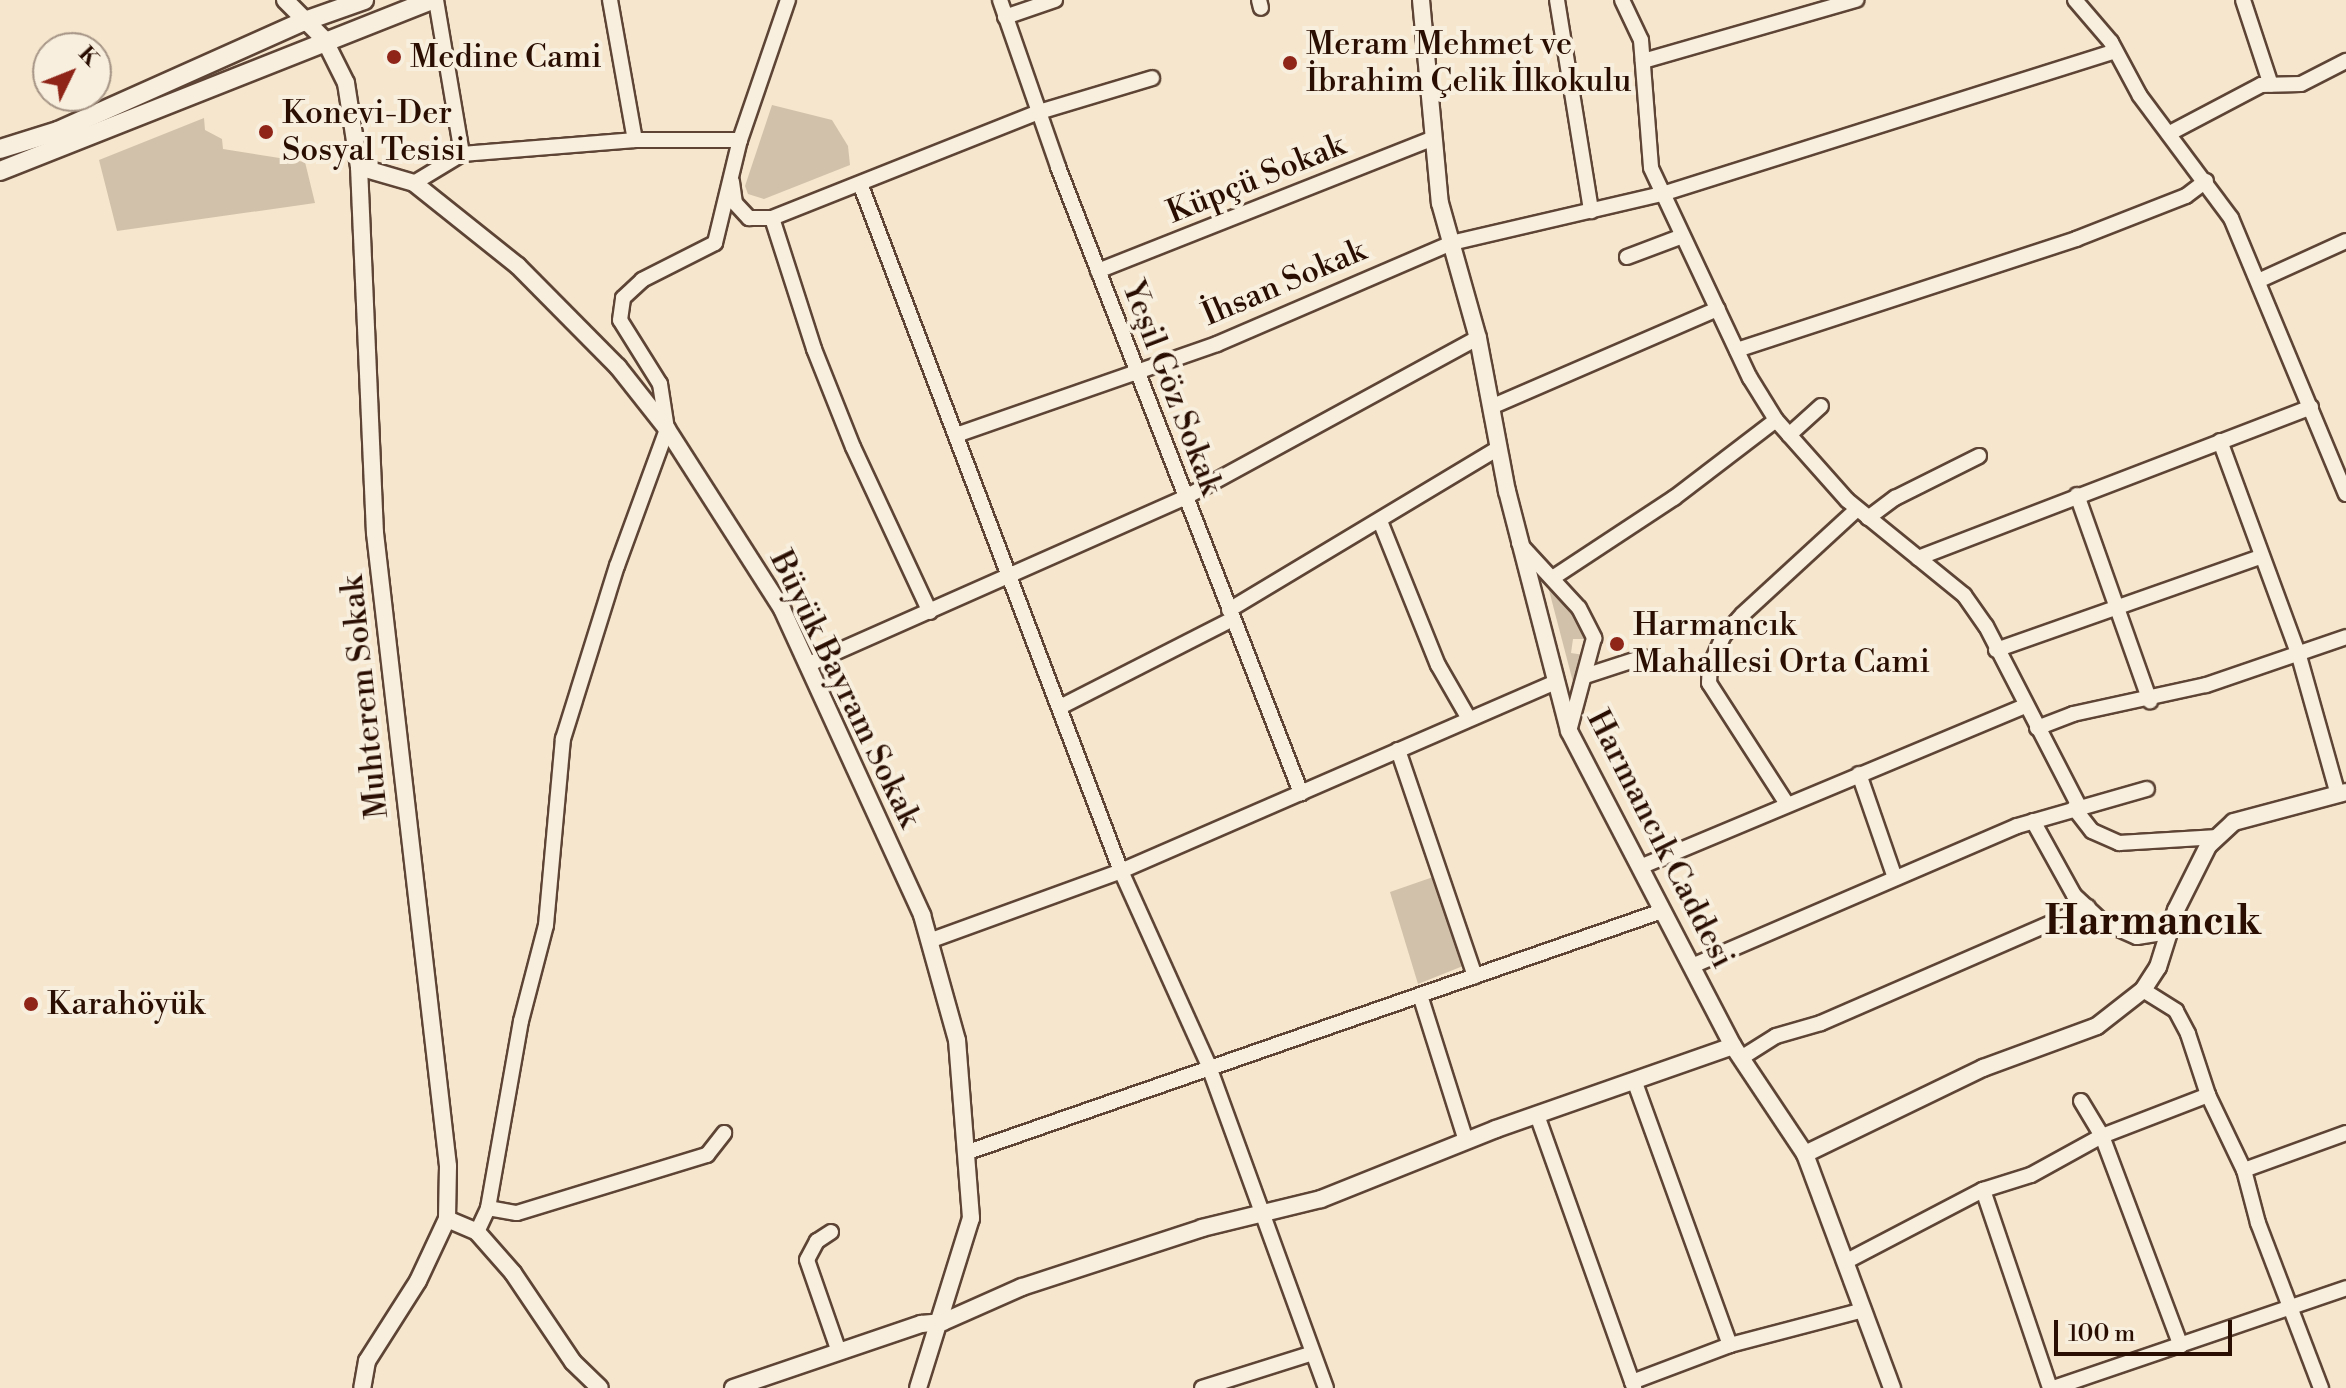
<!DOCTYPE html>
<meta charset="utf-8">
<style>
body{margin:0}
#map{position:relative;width:2346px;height:1388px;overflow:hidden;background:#f5e6cd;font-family:"Libre Bodoni",serif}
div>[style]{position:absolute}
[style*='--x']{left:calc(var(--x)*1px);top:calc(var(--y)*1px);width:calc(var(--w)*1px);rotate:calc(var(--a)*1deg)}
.green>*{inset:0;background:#d2c1aa}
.roads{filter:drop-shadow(2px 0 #5d4435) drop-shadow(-2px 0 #5d4435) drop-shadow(0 2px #5d4435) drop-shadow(0 -2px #5d4435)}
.minor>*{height:14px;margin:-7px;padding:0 7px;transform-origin:7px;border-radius:7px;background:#f8efde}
.tertiary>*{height:16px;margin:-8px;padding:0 8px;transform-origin:8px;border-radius:8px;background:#f8efde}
.secondary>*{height:18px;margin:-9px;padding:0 9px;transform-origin:9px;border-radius:9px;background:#f8efde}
.dots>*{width:22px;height:22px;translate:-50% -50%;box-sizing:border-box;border:4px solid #f8efde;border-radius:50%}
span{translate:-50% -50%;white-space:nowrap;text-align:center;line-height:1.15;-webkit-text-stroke:8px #f8efde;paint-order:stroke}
.poi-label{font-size:32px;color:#2a0e02}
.left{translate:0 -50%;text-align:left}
.street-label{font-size:32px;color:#2a0e02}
.district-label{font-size:40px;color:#2a0e02;font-weight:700}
.north{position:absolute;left:32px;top:32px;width:80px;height:80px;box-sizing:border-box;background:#f8efde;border:2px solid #a69586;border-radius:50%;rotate:47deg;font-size:22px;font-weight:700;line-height:32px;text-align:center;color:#2a0e02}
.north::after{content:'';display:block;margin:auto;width:28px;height:36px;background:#8f2418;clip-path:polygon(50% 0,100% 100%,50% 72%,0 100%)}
.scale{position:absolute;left:2054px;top:1320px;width:178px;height:36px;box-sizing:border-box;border:4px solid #2a0e02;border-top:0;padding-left:10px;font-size:24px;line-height:28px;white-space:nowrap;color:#2a0e02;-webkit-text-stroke:6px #f8efde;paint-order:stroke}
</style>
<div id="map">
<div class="green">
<div style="clip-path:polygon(772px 105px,832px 120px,848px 146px,850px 165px,764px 199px,748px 194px,745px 186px)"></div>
<div style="clip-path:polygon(204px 118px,205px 130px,222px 139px,223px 149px,305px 162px,315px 203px,117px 231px,99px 160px)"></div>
<div style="clip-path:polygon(1545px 575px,1581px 622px,1586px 639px,1573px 639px,1571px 653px,1584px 655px,1573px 682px)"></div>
<div style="clip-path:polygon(1436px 876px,1468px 964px,1418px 984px,1390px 892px)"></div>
</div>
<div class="roads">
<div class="minor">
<div style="--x:436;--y:0;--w:156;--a:80.4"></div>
<div style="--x:610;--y:0;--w:142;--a:79.9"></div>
<div style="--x:1000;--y:0;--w:177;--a:70.8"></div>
<div style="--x:1058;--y:167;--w:672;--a:68.78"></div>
<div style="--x:1259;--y:0;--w:8;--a:76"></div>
<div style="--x:1557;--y:0;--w:214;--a:80.8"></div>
<div style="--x:1622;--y:0;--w:44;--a:64.6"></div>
<div style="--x:1641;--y:40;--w:128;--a:85.5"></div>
<div style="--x:1651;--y:168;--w:232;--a:64.8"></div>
<div style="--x:1750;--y:378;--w:49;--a:58.2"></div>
<div style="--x:1776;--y:420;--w:107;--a:48.4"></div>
<div style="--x:1847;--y:500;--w:151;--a:39.1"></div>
<div style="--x:1964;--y:595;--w:38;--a:55"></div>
<div style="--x:1986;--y:626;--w:203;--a:62.7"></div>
<div style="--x:2075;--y:0;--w:55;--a:49.4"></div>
<div style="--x:2111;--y:42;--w:61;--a:61.8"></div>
<div style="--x:2140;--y:96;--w:152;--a:53.3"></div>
<div style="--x:2231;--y:218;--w:299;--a:67.4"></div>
<div style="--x:2243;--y:0;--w:89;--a:71.8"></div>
<div style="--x:1005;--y:17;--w:53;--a:-18.8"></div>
<div style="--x:1643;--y:61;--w:222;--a:-16"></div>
<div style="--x:2170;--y:133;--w:103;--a:-27.8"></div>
<div style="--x:2261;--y:85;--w:40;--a:-1.4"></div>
<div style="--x:2301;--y:84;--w:51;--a:-27.1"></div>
<div style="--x:732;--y:182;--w:21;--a:82"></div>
<div style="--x:735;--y:203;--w:21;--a:47"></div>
<div style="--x:749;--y:218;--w:23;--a:0"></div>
<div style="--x:772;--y:218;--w:287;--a:-21.7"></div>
<div style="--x:1039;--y:112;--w:118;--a:-16.7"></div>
<div style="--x:414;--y:183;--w:56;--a:-31.1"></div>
<div style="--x:462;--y:154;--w:174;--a:-4.6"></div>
<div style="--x:635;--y:140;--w:105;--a:0"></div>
<div style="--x:861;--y:186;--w:733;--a:69.22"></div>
<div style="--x:1121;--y:871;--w:212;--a:65.7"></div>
<div style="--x:1208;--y:1064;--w:345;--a:70"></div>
<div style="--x:772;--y:218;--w:138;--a:72.2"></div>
<div style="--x:814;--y:349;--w:105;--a:68.3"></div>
<div style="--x:853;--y:447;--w:182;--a:65"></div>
<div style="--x:1627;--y:257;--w:57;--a:-20.7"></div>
<div style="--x:1098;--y:271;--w:361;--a:-21.6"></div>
<div style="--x:2258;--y:281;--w:97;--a:-24.4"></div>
<div style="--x:1737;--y:350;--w:357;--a:-18.1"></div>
<div style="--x:2076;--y:239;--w:118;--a:-21.4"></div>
<div style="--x:2186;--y:196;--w:25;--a:-37"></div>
<div style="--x:1491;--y:407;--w:247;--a:-23.4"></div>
<div style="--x:956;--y:435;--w:276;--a:-19.2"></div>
<div style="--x:1217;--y:344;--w:255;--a:-23.3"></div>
<div style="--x:1451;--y:243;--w:217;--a:-13.1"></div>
<div style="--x:1662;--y:194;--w:475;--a:-17.5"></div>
<div style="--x:1789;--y:435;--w:43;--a:-42.2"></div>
<div style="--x:2220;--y:441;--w:229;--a:69.8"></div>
<div style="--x:2299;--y:656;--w:144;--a:74.3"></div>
<div style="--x:2077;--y:495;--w:219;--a:70.5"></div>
<div style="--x:1868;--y:518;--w:34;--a:-37"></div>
<div style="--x:1895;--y:498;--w:94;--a:-26.6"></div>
<div style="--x:1380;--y:521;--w:155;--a:68.1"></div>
<div style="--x:1438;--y:665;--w:62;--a:60.1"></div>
<div style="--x:1519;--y:543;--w:88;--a:47.3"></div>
<div style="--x:1579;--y:608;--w:34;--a:63"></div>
<div style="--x:1594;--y:638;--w:96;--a:105"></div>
<div style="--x:1918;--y:558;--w:421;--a:-21"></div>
<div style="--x:1554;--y:577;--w:144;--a:-33.4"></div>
<div style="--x:1674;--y:498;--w:128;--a:-37.4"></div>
<div style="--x:1229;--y:610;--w:315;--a:-31"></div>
<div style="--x:1996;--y:650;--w:280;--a:-19.4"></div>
<div style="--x:807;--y:665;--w:412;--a:-23.9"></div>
<div style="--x:1184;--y:498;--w:335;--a:-28.6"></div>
<div style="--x:1585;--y:676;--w:61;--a:-18.1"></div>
<div style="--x:1060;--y:707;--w:194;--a:-27"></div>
<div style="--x:2037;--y:728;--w:39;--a:-21"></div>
<div style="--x:2073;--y:714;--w:136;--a:-12.3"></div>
<div style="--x:2206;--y:685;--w:148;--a:-18.9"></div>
<div style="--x:1398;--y:750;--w:239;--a:71.2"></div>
<div style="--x:1859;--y:774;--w:110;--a:70.9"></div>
<div style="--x:1787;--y:804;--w:144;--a:-122.8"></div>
<div style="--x:1709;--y:683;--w:17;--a:-87"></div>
<div style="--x:1710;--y:666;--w:34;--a:-66"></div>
<div style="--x:1724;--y:635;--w:28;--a:-48"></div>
<div style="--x:1743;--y:614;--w:155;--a:-42.6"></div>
<div style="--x:2074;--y:808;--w:29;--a:52"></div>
<div style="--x:2092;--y:831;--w:30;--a:24"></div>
<div style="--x:2119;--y:843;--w:99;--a:-3.5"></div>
<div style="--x:2033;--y:821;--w:85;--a:61"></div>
<div style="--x:2074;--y:895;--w:40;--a:43"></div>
<div style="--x:2103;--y:922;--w:37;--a:24"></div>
<div style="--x:2137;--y:937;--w:32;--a:-9"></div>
<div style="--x:1640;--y:867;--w:416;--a:-22.7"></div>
<div style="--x:929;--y:941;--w:204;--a:-20"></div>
<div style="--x:1121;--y:871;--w:473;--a:-23.5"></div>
<div style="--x:1692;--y:966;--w:354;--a:-23.3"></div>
<div style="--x:2017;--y:826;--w:135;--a:-15.9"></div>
<div style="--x:2143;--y:990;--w:39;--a:32"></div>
<div style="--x:2176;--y:1011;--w:26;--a:62"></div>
<div style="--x:2188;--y:1034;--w:64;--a:71.8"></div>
<div style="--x:2208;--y:1095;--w:83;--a:64.4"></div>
<div style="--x:2244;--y:1170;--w:55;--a:75.2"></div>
<div style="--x:2258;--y:1223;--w:177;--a:69.1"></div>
<div style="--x:1420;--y:995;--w:153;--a:72.5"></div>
<div style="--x:1741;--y:1058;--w:41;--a:-32.2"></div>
<div style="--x:1776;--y:1036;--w:47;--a:-16.1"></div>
<div style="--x:1821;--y:1023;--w:291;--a:-23.5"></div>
<div style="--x:1634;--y:1080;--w:282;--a:70.1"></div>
<div style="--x:2081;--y:1101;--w:41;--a:59"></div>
<div style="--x:2102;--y:1136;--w:224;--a:69.4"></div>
<div style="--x:1537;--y:1115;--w:290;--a:70.4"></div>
<div style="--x:968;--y:1152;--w:735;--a:-19.15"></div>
<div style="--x:2244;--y:1170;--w:109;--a:-19.9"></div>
<div style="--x:1983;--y:1190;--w:209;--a:71.3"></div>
<div style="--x:488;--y:1208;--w:29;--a:10"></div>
<div style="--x:517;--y:1213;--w:199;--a:-17"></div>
<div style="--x:707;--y:1155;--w:28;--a:-52"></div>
<div style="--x:477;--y:1232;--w:26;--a:-65"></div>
<div style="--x:488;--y:1208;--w:190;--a:-80"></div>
<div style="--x:521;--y:1021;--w:99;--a:-75.4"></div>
<div style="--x:546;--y:925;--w:187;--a:-84.8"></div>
<div style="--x:563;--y:739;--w:181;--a:-72.7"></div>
<div style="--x:617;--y:566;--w:146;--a:-69.9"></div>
<div style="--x:667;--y:429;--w:46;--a:-98.8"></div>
<div style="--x:660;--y:384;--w:75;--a:-122"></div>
<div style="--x:620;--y:320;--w:22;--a:-82"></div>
<div style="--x:623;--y:298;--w:26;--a:-43"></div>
<div style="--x:642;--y:280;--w:82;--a:-26.9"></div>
<div style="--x:715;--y:243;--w:106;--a:-76.4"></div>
<div style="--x:740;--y:140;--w:148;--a:-71.1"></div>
<div style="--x:831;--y:1232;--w:17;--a:147"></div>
<div style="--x:817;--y:1241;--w:21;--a:118"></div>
<div style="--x:807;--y:1260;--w:97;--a:70.8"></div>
<div style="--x:1845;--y:1262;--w:156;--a:-27.6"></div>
<div style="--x:1983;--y:1190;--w:50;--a:-17.4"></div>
<div style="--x:2031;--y:1175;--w:81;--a:-28.8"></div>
<div style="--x:2102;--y:1136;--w:114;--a:-21.1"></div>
<div style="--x:1632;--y:1382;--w:105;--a:-20.7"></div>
<div style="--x:1730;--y:1345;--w:138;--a:-14.7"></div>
<div style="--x:1202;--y:1388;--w:116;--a:-17.5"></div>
<div style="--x:2053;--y:1388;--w:310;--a:-18.8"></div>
</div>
<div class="tertiary">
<div style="--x:285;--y:0;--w:55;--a:45"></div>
<div style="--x:324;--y:39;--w:49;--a:63.4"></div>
<div style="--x:346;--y:83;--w:85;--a:81.2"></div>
<div style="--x:359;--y:167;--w:366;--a:87.5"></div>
<div style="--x:375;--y:533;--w:637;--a:83.42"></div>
<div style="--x:448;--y:1166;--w:53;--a:91.1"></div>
<div style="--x:447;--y:1219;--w:68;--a:115.1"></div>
<div style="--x:418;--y:1281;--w:95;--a:122.5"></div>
<div style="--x:367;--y:1361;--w:27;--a:100"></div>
<div style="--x:1421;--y:0;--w:204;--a:84.7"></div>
<div style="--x:1440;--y:203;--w:140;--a:74.3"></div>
<div style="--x:1478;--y:338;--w:156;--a:79.3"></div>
<div style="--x:1507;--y:491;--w:248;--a:75.5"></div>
<div style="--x:1569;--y:731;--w:355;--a:62.5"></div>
<div style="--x:1733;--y:1046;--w:130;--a:56.3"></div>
<div style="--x:1805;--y:1154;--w:250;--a:69.6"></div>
<div style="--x:359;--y:167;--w:57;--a:16.2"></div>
<div style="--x:414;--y:183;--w:133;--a:38.6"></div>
<div style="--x:518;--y:266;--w:142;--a:45.3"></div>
<div style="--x:618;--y:367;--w:79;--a:51.7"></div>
<div style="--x:667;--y:429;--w:214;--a:57.4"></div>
<div style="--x:782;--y:609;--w:337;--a:65.4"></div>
<div style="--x:922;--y:915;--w:130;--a:74.4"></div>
<div style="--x:957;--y:1040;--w:179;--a:85.5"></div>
<div style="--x:971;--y:1218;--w:178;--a:107.3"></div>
<div style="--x:1805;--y:1154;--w:198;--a:-25.8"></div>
<div style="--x:1983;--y:1068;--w:121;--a:-20.2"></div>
<div style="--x:2097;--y:1026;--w:58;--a:-38"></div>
<div style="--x:2143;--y:990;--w:27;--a:-57"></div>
<div style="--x:2158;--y:967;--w:60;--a:-72.5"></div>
<div style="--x:2176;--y:910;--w:72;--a:-63.4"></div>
<div style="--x:2208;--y:846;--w:35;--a:-43"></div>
<div style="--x:2234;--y:822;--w:116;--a:-15"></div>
<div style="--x:447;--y:1219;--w:33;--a:23"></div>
<div style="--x:477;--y:1232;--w:55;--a:48.7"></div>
<div style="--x:513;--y:1273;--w:107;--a:56"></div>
<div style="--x:573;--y:1362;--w:37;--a:44"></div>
<div style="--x:733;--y:1388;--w:199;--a:-18.8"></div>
<div style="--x:921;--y:1324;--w:22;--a:-5"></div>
<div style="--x:943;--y:1322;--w:86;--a:-23.9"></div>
<div style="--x:1022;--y:1287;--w:189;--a:-18.1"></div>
<div style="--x:1202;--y:1228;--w:122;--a:-13.7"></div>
<div style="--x:1321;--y:1199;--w:188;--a:-21.8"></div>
<div style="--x:1496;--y:1129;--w:251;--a:-19.3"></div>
</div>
<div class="secondary">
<div style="--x:0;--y:149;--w:61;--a:-17.2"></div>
<div style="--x:58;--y:131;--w:267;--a:-24.1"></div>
<div style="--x:302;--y:22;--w:66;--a:-19.5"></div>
<div style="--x:0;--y:171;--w:464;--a:-21.6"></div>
</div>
</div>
<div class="dots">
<div style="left:394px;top:57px;background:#8f2418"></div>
<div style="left:1290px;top:63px;background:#8f2418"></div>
<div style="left:266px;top:132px;background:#8f2418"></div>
<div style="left:1617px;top:644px;background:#8f2418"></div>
<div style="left:31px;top:1004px;background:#8f2418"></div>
</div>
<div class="poi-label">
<span class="left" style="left:1306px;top:63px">Meram Mehmet ve<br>İbrahim Çelik İlkokulu</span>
<span class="left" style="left:410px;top:57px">Medine Cami</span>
<span class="left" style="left:282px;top:132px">Konevi-Der<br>Sosyal Tesisi</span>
<span class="left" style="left:1633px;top:644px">Harmancık<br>Mahallesi Orta Cami</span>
<span class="left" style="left:47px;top:1004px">Karahöyük</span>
</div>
<div class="street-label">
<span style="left:1256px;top:179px;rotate:-22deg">Küpçü Sokak</span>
<span style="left:1284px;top:283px;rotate:-23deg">İhsan Sokak</span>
<span style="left:1172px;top:388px;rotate:69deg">Yeşil Göz Sokak</span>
<span style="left:845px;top:689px;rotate:64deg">Büyük Bayram Sokak</span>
<span style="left:365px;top:697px;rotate:-96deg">Muhterem Sokak</span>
<span style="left:1660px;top:839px;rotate:63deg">Harmancık Caddesi</span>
</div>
<div class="district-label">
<span style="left:2153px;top:922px">Harmancık</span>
</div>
<div class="north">K</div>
<div class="scale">100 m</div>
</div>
